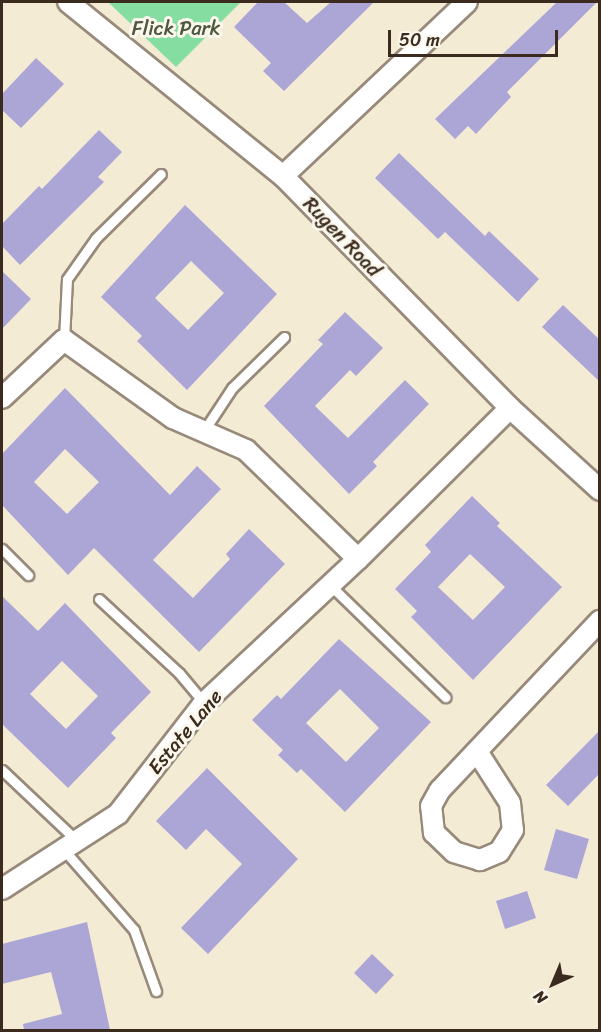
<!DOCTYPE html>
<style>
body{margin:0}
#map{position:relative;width:601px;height:1032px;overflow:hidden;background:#f4ebd5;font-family:Sriracha,sans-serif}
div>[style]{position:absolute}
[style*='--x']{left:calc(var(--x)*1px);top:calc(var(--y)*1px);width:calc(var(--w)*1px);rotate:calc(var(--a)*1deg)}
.green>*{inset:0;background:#86dda1}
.building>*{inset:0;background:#aca6d6}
.roads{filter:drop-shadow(2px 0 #988a7a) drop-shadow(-2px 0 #988a7a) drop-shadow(0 2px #988a7a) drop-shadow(0 -2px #988a7a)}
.lane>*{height:9px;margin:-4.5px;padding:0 4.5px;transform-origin:4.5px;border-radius:4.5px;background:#fff}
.street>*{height:20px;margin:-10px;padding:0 10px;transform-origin:10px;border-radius:10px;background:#fff}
span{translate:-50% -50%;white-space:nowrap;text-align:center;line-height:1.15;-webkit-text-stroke:6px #fbf7ec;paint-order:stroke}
.park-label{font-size:20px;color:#4e573f}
.street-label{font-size:20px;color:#3b2a1e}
.frame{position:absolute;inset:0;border:3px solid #3b2a1e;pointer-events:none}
.north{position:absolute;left:523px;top:954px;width:60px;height:60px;-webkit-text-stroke:4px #fbf7ec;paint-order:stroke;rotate:224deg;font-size:16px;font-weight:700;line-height:24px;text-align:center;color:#3b2a1e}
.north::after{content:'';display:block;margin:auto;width:21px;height:27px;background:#3b2a1e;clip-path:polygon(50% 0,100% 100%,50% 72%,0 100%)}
.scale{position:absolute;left:388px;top:30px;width:170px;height:27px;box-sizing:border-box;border:3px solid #3b2a1e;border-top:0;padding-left:8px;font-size:18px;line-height:21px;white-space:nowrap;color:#3b2a1e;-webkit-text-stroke:4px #fbf7ec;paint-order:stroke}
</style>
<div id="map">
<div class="green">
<div style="clip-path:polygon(108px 2px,241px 2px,176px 67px)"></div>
</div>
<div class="building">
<div style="clip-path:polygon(258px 2px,284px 2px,307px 23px,331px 2px,374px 2px,284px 91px,263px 71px,271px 63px,234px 27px)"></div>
<div style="clip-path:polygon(557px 2px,597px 2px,507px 92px,511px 97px,476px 134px,468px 126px,455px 139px,435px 119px)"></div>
<div style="clip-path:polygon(36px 58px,64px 84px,21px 128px,2px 110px,2px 94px)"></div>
<div style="clip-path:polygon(99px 130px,122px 152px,98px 177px,104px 182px,20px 265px,2px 246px,2px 224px,39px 186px,42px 189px)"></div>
<div style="clip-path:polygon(399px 153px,485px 236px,489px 231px,539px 279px,518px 302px,445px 232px,438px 239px,375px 178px)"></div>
<div style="clip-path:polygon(evenodd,185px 205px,277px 294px,187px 390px,137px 341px,142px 336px,101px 297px,185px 205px,191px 261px,224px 293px,188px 330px,155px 298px,191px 261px)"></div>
<div style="clip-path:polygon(2px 271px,31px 299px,2px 329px)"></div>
<div style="clip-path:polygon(563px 305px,600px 340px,600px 382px,542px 327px)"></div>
<div style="clip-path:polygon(345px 312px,383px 348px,356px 376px,350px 370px,315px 406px,348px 438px,405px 380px,429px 404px,373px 462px,377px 466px,349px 494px,264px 406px,323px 344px,318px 340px)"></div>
<div style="clip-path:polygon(evenodd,65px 388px,170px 495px,197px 466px,221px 489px,153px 560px,193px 598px,230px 559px,226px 554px,249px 529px,285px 564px,199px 652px,94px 548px,68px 575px,2px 505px,2px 454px,65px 388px,65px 449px,99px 482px,67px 514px,34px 482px,65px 449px)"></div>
<div style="clip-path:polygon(evenodd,472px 496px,500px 523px,497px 526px,562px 587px,473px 680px,411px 617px,417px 611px,395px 589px,431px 552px,425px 545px,472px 496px,470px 554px,505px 587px,473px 620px,438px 587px,470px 554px)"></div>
<div style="clip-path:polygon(evenodd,2px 596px,38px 631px,65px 603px,151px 692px,111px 733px,116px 738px,68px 788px,2px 724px,2px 596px,62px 661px,98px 696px,66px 729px,30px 694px,62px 661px)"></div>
<div style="clip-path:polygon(evenodd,339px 639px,431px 722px,345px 812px,301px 769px,297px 773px,278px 755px,283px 750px,252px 720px,277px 695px,281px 699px,339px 639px,340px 689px,379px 728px,346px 762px,306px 723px,340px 689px)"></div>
<div style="clip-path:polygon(600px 730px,600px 773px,568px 806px,546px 785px)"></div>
<div style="clip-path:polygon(207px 768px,298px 859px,208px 954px,181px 928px,242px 864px,206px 829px,186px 850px,156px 821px)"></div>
<div style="clip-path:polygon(556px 829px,589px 839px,577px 879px,544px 870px)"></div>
<div style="clip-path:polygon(527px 891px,536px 918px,505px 929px,496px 901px)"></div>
<div style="clip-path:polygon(87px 922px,110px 1030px,24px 1030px,23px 1024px,62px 1014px,51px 972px,2px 984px,2px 944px)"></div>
<div style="clip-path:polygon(372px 954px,394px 975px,376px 994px,354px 973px)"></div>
</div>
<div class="roads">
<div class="lane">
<div style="--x:64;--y:340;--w:61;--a:-87.2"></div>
<div style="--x:67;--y:279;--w:50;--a:-54.7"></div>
<div style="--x:96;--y:238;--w:91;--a:-44.6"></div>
<div style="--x:203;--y:432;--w:53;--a:-56.6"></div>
<div style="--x:232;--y:388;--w:73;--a:-44.4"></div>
<div style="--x:2;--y:549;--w:37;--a:45"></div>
<div style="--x:330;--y:585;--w:161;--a:44.2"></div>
<div style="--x:99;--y:599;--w:109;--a:42.8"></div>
<div style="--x:179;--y:673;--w:39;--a:50"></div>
<div style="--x:2;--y:770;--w:103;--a:43.4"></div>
<div style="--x:64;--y:850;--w:106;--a:48.8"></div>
<div style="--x:134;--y:930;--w:65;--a:70.2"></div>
</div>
<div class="street">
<div style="--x:68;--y:2;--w:277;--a:39"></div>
<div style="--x:283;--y:176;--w:325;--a:45.6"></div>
<div style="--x:510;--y:408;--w:122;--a:42.3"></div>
<div style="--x:283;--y:176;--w:253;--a:-43.4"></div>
<div style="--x:2;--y:398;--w:85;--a:-43.1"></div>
<div style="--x:64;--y:340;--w:134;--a:35.6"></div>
<div style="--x:173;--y:418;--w:80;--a:23.7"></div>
<div style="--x:246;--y:450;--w:156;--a:44.2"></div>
<div style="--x:358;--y:559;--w:211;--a:136.9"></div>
<div style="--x:204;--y:703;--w:140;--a:127.8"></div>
<div style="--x:118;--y:814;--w:138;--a:147.1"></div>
<div style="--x:358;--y:559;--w:214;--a:-44.8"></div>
<div style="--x:478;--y:753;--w:59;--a:57.4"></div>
<div style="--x:510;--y:803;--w:27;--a:84"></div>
<div style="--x:513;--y:830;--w:26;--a:122"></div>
<div style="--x:499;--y:852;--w:21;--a:157"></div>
<div style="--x:480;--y:860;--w:27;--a:-163"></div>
<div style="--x:454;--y:852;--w:28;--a:-136"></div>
<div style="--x:434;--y:833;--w:27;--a:-96"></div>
<div style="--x:431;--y:806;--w:18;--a:-61"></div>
<div style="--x:440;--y:790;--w:233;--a:-46.6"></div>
</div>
</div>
<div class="park-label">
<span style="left:176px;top:28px">Flick Park</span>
</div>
<div class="street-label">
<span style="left:342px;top:237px;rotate:46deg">Rugen Road</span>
<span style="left:185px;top:732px;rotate:-50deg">Estate Lane</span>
</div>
<div class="frame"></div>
<div class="north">N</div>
<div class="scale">50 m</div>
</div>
